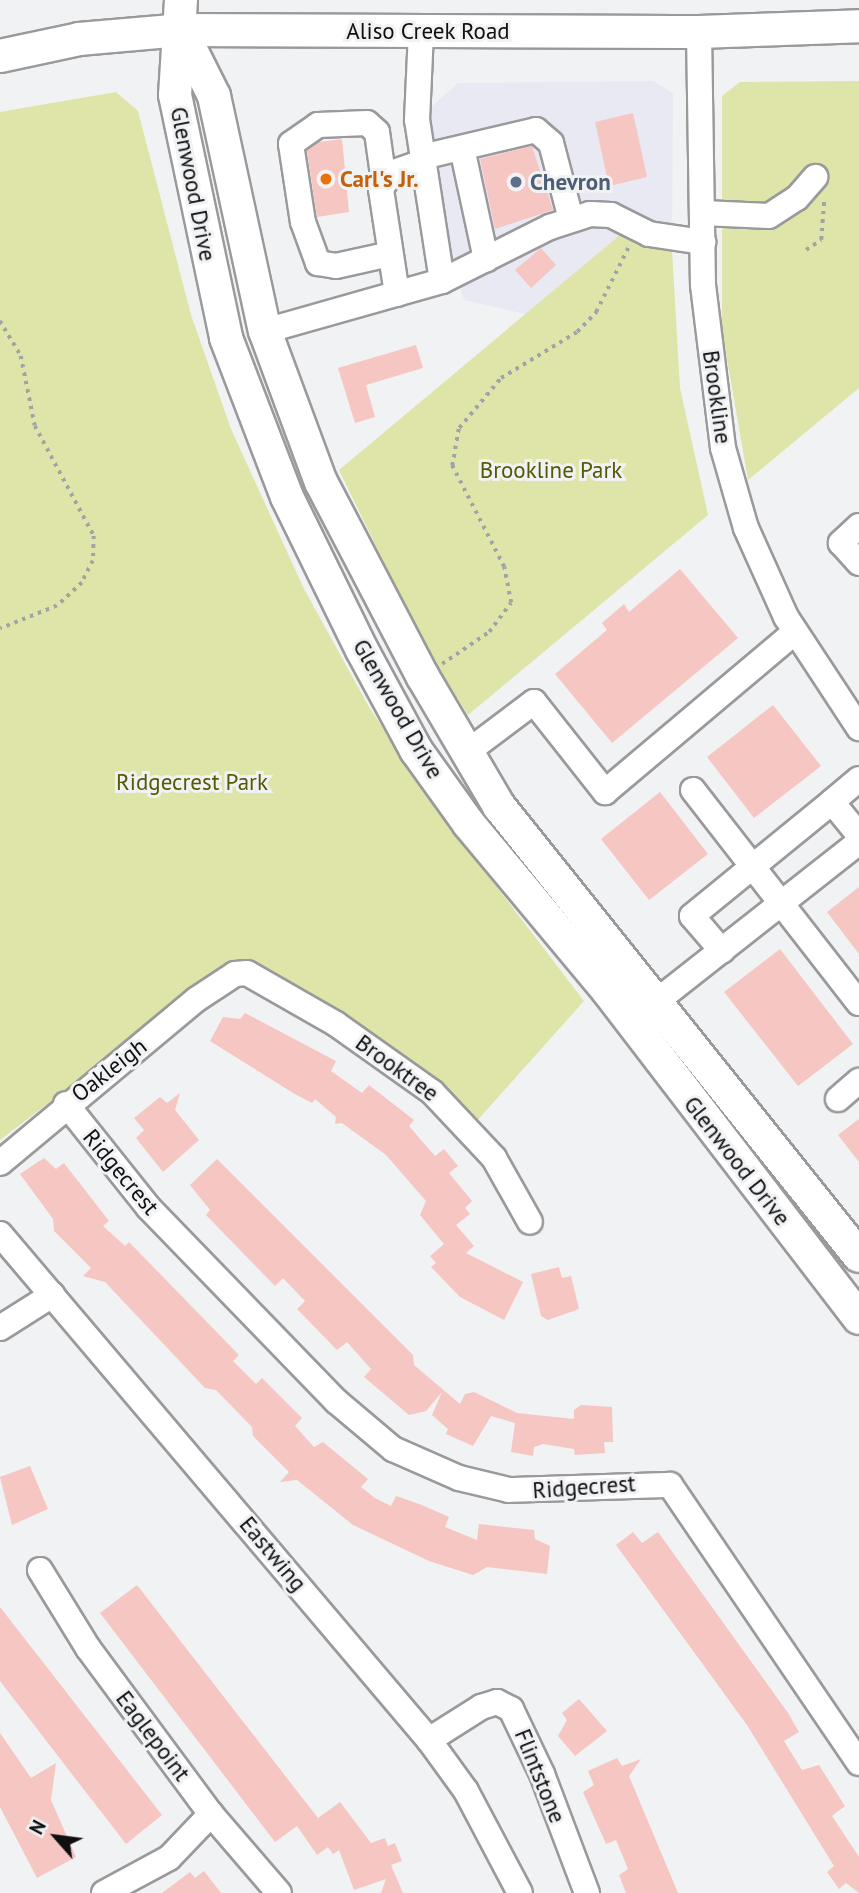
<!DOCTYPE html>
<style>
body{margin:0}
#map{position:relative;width:859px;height:1893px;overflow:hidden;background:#f1f2f4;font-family:"PT Sans",sans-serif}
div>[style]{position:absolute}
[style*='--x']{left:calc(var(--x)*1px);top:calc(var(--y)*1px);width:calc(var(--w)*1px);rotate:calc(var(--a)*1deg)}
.built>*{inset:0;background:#e8e9f3}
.green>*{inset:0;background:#dfe4a9}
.building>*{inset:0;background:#f5c6c2}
.path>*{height:3.5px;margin-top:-1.75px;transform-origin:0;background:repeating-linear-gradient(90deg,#a2a3a4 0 3.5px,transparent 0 8.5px)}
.roads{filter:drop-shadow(2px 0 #9a9a9c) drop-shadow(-2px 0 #9a9a9c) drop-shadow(0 2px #9a9a9c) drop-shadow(0 -2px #9a9a9c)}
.minor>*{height:24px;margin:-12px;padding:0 12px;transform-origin:12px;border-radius:12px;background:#fff}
.major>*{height:32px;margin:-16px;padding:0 16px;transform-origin:16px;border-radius:16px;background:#fff}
.dots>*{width:19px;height:19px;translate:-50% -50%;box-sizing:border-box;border:4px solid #f1f2f4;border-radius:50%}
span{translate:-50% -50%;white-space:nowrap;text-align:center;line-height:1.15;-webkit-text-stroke:6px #f1f2f4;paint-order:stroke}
.street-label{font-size:23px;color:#101011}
.food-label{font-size:23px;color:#c56008;font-weight:700}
.left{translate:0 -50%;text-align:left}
.service-label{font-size:23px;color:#4e5e75;font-weight:700}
.park-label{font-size:23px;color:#565803}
.north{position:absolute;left:21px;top:1802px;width:70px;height:70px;-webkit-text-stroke:5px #f1f2f4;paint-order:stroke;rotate:298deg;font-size:19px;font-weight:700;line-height:28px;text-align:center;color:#101011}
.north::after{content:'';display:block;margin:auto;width:24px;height:32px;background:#101011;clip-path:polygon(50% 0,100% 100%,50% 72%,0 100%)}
</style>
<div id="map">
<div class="built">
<div style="clip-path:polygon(653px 81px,673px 93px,672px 250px,621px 234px,526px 314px,464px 300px,437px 208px,431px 107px,458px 83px)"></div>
</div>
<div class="green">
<div style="clip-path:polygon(859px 81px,859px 388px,748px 480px,722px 330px,722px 96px,740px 82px)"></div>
<div style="clip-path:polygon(116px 92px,138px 111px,191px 315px,231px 429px,304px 589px,369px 707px,431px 801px,584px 1001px,467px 1132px,247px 973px,63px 1092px,0 1140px,0 112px)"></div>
<div style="clip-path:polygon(621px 234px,672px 250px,680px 388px,708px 515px,468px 715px,423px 643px,339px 470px)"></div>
</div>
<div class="building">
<div style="clip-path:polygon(633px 113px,647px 177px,609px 186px,595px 122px)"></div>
<div style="clip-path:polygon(342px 139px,349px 212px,317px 217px,307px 151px,319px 142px)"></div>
<div style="clip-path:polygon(532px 146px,553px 210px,495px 229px,480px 159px)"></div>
<div style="clip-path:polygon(541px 248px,556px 265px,531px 288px,515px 270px)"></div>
<div style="clip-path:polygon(416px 345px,423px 368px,366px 385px,375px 417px,355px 423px,338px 368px)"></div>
<div style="clip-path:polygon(680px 569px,738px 638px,612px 743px,555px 674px,607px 630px,602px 623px,624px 604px,629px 612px)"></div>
<div style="clip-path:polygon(773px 705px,821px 766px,754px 818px,707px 757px)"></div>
<div style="clip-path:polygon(660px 792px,708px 854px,649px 900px,601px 839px)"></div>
<div style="clip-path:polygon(859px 887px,859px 954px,827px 912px)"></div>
<div style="clip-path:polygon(780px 949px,853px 1044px,798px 1086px,724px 992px)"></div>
<div style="clip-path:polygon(245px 1013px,336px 1061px,331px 1071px,362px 1093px,369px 1085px,414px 1120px,409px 1126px,435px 1156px,444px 1149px,458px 1166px,449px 1173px,472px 1201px,465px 1208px,470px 1214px,456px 1225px,474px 1246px,466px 1253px,523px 1282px,504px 1320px,460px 1297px,431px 1267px,436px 1263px,430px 1256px,444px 1244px,420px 1215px,426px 1201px,386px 1155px,342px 1123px,335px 1124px,336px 1117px,315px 1099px,312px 1103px,293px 1093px,210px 1041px,223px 1017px,240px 1019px)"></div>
<div style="clip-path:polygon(180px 1093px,175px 1110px,199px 1140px,163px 1172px,136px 1138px,144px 1130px,134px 1118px,160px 1097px,167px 1103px)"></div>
<div style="clip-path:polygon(859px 1119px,859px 1162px,838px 1135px)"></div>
<div style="clip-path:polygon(44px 1158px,56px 1169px,64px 1163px,109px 1221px,103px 1226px,125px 1246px,129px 1242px,239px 1355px,233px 1361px,256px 1384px,262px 1378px,302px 1418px,295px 1426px,314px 1447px,323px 1442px,368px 1479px,361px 1487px,375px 1498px,391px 1506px,396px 1496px,422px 1505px,449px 1517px,445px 1527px,477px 1540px,479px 1524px,534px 1530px,535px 1539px,550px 1546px,547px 1574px,487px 1567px,473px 1575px,429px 1561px,353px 1525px,297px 1480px,280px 1482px,289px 1472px,253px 1436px,252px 1427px,216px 1390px,205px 1388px,105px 1282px,83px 1276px,91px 1268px,54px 1231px,53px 1219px,20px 1174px)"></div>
<div style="clip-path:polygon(217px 1159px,413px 1355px,414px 1365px,460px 1404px,465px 1394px,474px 1392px,517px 1413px,574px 1419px,574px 1410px,581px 1405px,612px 1407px,613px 1442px,604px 1442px,605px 1453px,575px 1455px,574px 1449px,543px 1444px,534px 1447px,533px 1456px,511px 1452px,515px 1423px,491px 1416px,473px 1446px,446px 1434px,448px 1429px,432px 1415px,442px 1392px,426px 1411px,409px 1415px,364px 1377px,371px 1369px,347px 1342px,337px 1350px,297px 1309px,305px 1301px,283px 1278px,275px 1286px,206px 1215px,210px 1210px,190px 1185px)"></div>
<div style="clip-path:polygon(559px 1267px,562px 1278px,571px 1276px,579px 1309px,548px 1320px,541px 1316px,531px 1274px)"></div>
<div style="clip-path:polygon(30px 1466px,48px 1509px,12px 1525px,0 1477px)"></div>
<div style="clip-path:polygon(633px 1532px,642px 1543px,658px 1532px,788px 1713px,799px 1732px,784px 1741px,802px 1770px,819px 1765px,845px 1806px,832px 1816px,859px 1857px,859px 1893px,846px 1883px,839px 1889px,827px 1872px,834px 1866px,747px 1725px,616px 1545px)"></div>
<div style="clip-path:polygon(137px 1585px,318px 1818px,340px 1802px,371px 1843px,385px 1838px,388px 1846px,395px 1843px,402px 1861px,391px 1865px,403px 1893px,381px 1893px,386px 1879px,354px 1890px,339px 1850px,333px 1854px,328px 1847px,317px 1855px,297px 1826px,275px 1842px,100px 1613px)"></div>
<div style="clip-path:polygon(0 1607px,162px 1815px,126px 1844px,0 1681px)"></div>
<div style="clip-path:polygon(579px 1699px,607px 1731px,575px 1756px,558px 1736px,567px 1720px,562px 1713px)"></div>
<div style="clip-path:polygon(0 1733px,31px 1778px,56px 1763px,51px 1800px,76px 1857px,37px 1878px,0 1807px)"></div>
<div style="clip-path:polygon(617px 1758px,622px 1766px,641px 1759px,629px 1776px,678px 1893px,626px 1893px,619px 1875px,628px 1869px,616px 1840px,606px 1844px,583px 1792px,594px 1785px,588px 1771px)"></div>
<div style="clip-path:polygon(204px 1871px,221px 1893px,162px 1893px,190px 1872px,195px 1878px)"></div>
</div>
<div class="path">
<div style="--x:806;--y:250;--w:18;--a:-34"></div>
<div style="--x:821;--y:240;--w:40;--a:-85.7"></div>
<div style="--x:0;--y:321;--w:41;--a:59"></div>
<div style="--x:21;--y:356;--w:71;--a:78.7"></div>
<div style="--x:35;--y:426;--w:125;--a:61.8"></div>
<div style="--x:94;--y:536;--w:25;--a:92"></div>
<div style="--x:93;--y:561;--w:25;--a:117"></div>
<div style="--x:82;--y:583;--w:34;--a:137"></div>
<div style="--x:57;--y:606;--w:61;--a:158"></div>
<div style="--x:442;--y:664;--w:57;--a:-34.2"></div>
<div style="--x:489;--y:632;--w:36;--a:-53"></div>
<div style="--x:511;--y:603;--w:37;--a:-101"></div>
<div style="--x:504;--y:567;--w:114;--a:-117.2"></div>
<div style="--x:452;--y:466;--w:39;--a:-80"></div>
<div style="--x:459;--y:428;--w:65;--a:-50"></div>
<div style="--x:501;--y:378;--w:89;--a:-31.2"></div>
<div style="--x:577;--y:332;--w:28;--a:-46"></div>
<div style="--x:596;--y:312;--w:72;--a:-63.4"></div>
</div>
<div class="roads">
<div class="minor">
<div style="--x:699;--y:32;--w:253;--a:89.1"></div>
<div style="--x:703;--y:285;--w:164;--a:83"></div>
<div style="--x:723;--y:448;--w:83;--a:74"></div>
<div style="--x:746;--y:528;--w:98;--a:65.8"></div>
<div style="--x:786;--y:617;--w:133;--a:56.7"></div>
<div style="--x:462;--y:148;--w:114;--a:77.8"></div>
<div style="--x:422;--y:157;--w:117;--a:-13.3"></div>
<div style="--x:536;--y:130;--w:20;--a:41"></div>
<div style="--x:551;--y:143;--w:79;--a:75.3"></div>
<div style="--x:384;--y:182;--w:50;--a:-98"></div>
<div style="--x:377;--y:132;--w:13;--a:-138"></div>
<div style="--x:367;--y:123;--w:49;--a:177.7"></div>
<div style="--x:318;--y:125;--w:33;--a:145"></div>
<div style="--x:291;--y:144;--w:79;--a:81.3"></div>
<div style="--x:303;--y:222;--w:44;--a:69.9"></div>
<div style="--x:318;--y:263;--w:18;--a:9"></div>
<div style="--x:336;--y:266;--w:55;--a:-12.5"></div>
<div style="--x:703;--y:213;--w:66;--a:2.6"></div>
<div style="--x:769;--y:216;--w:33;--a:-33"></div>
<div style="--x:797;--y:198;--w:28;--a:-49"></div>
<div style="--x:442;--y:281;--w:121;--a:-26.6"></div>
<div style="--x:550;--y:227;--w:42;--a:-18"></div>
<div style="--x:590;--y:214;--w:21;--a:3"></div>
<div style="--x:611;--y:215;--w:42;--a:26.6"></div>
<div style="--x:649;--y:234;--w:55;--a:8.4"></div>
<div style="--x:397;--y:294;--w:106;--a:-98.7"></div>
<div style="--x:381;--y:189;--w:19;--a:-58"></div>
<div style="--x:391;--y:173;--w:34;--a:-19"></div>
<div style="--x:265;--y:331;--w:184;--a:-15.8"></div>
<div style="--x:442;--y:281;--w:163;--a:-98.8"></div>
<div style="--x:417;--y:120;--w:89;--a:-87.4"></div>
<div style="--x:859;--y:526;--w:25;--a:137"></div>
<div style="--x:841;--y:543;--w:27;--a:48"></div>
<div style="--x:466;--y:753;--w:85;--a:-36.9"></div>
<div style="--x:534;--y:702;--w:115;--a:51.7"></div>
<div style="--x:605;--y:792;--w:248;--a:-40.1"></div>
<div style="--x:859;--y:779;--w:35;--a:140"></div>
<div style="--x:832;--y:802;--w:43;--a:50.7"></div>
<div style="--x:693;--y:790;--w:270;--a:52.1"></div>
<div style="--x:722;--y:951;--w:46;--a:-130.6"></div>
<div style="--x:692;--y:916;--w:181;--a:-39.2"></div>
<div style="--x:657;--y:1001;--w:257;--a:-38.2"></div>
<div style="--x:838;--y:1099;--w:28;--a:-41"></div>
<div style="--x:66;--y:1104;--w:133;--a:51.4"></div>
<div style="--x:149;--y:1208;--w:269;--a:45.9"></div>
<div style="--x:336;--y:1401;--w:75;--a:40.1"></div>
<div style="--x:393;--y:1449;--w:72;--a:23.7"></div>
<div style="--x:459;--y:1478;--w:51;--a:13.5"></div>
<div style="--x:509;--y:1490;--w:161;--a:-1.8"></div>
<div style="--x:670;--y:1485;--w:336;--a:55.8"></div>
<div style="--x:0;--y:1163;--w:256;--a:-39.8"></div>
<div style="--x:197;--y:999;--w:45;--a:-33.3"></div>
<div style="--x:235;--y:974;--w:12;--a:-5"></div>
<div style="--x:247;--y:973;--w:103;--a:29.8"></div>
<div style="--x:336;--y:1024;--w:118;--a:35.3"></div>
<div style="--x:432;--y:1092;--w:91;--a:46.8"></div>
<div style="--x:494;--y:1158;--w:73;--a:60.6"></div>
<div style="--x:0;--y:1234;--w:663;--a:49.71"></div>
<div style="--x:429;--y:1740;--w:63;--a:54"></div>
<div style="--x:466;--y:1791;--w:115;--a:62.1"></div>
<div style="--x:0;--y:1328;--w:62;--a:-32.4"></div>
<div style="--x:40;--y:1570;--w:92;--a:58.4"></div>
<div style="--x:88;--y:1648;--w:207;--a:53.5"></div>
<div style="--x:211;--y:1814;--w:104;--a:49.3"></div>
<div style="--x:429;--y:1740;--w:62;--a:-32.4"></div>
<div style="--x:481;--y:1707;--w:17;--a:-17"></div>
<div style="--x:497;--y:1702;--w:16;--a:27"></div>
<div style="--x:511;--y:1709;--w:72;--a:64.5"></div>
<div style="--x:542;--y:1774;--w:127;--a:69.3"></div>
<div style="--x:104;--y:1893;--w:74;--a:-28.3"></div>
<div style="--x:169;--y:1858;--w:61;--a:-46.3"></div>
</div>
<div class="major">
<div style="--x:181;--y:0;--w:95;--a:93.6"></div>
<div style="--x:175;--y:95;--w:248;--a:78.1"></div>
<div style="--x:226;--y:338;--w:170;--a:69"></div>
<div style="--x:287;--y:497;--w:170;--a:63.9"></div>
<div style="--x:362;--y:650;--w:114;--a:61.6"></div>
<div style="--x:416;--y:750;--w:91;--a:54.4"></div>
<div style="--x:469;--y:824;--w:217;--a:50.2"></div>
<div style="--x:608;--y:991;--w:412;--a:52.5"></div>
<div style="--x:181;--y:30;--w:74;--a:63.4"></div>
<div style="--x:214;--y:96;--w:240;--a:77.8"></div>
<div style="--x:265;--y:331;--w:161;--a:69.7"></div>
<div style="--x:321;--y:482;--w:220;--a:62.4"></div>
<div style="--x:423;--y:677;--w:150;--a:59.5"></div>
<div style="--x:499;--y:806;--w:576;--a:51.34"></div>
<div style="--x:0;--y:56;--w:81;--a:-12.1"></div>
<div style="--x:79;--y:39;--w:102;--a:-5"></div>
<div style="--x:181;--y:30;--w:518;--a:0.22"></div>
<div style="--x:699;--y:32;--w:160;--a:-2.1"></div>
</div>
</div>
<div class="dots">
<div style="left:326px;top:179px;background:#e8710a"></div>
<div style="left:516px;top:182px;background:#5c6f8a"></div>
</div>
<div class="street-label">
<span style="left:428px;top:31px">Aliso Creek Road</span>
<span style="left:193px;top:184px;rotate:79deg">Glenwood Drive</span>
<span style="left:717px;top:397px;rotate:82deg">Brookline</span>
<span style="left:398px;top:709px;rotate:60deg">Glenwood Drive</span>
<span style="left:397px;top:1068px;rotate:36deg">Brooktree</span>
<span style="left:109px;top:1070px;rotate:-38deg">Oakleigh</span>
<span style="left:737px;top:1161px;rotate:52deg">Glenwood Drive</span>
<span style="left:121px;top:1172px;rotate:50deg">Ridgecrest</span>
<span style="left:584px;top:1487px;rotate:-4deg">Ridgecrest</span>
<span style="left:273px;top:1554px;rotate:50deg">Eastwing</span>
<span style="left:153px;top:1736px;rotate:53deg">Eaglepoint</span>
<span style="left:540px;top:1776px;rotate:68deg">Flintstone</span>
</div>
<div class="food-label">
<span class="left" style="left:340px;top:179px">Carl's Jr.</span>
</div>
<div class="service-label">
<span class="left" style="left:530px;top:182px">Chevron</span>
</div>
<div class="park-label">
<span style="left:551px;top:470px">Brookline Park</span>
<span style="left:192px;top:782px">Ridgecrest Park</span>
</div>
<div class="north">N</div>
</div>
